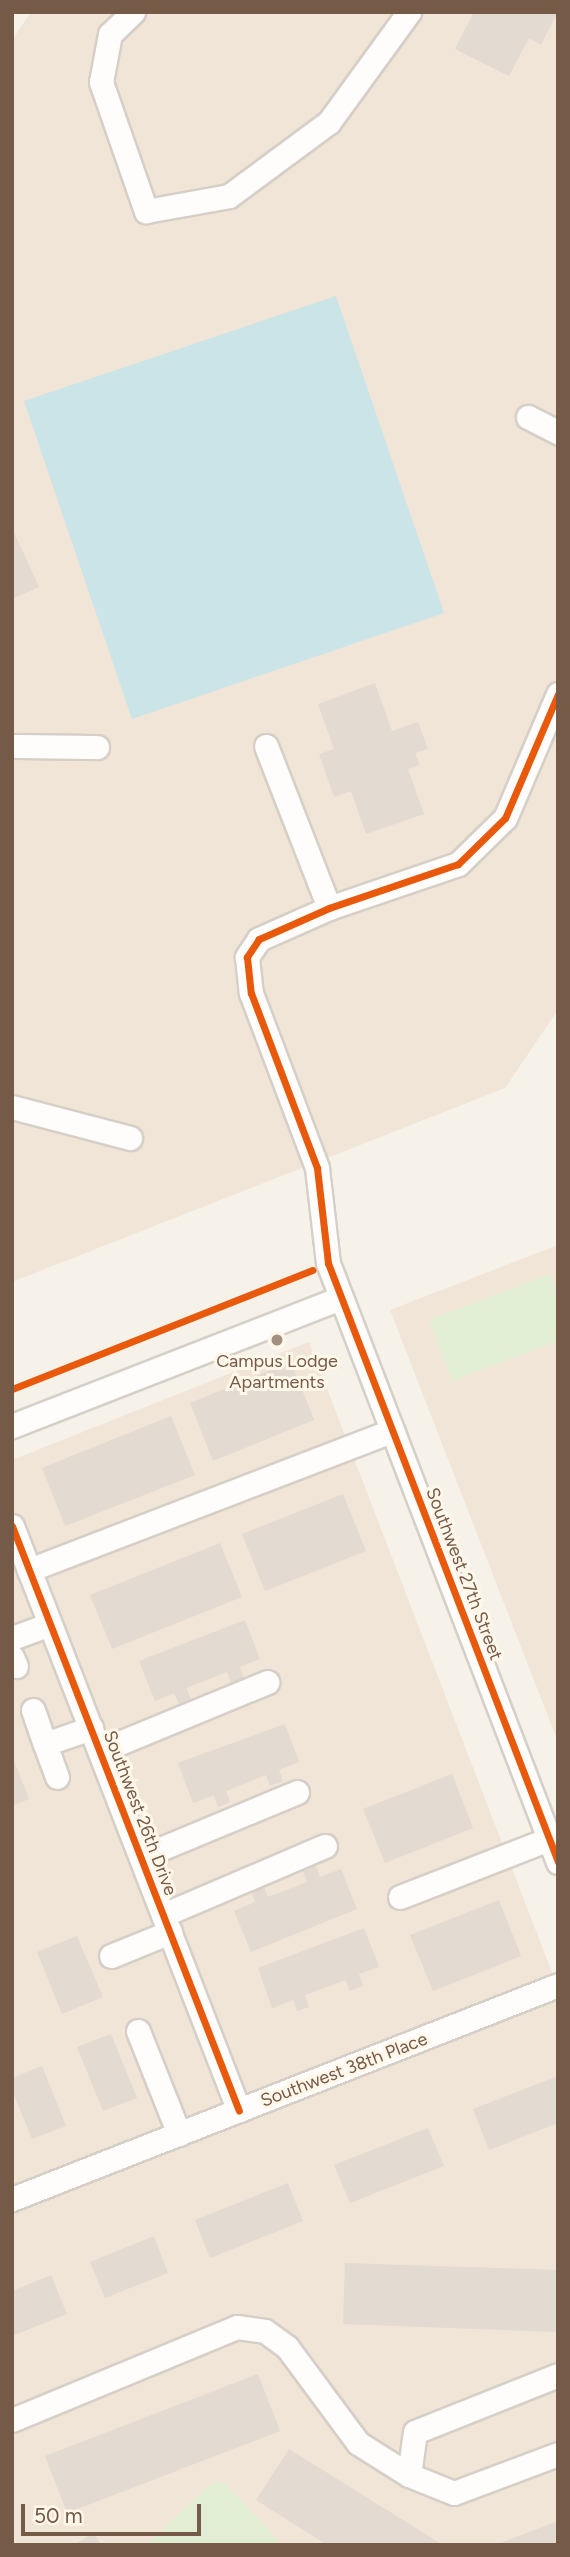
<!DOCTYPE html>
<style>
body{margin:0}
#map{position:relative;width:570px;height:2557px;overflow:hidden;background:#f7f2e9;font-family:Figtree,sans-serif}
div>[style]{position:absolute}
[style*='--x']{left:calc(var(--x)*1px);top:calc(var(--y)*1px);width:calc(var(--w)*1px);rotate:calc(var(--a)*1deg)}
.residential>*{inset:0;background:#f0e5d6}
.green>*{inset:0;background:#e2eed3}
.water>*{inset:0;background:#cae4e8}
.building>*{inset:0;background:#e3dad1}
.roads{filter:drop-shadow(2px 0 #d6cfc7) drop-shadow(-2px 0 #d6cfc7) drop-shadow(0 2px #d6cfc7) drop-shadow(0 -2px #d6cfc7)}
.minor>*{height:23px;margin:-11.5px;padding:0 11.5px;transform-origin:11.5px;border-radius:11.5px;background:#fefdfc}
.cycleway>*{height:7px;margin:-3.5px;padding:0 3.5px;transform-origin:3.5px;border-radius:3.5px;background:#e8590c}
.dots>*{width:19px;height:19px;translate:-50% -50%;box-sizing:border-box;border:4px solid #fff7e9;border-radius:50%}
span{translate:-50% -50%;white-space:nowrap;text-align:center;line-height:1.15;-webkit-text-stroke:6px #fff7e9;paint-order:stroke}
.poi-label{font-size:18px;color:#755a48}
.street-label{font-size:18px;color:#755a48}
.frame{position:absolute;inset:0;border:14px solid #755a48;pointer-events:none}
.scale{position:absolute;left:21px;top:2504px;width:180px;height:32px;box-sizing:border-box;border:4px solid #755a48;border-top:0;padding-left:9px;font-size:21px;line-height:24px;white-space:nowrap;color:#755a48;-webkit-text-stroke:5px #fff7e9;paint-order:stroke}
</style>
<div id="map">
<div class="residential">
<div style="clip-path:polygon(31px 12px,558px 12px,558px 1010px,505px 1088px,12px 1282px,12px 40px)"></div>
<div style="clip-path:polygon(558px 1245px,558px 1742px,390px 1310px)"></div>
<div style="clip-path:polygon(309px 1342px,558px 1988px,558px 2545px,12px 2545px,12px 1460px)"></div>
</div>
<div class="green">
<div style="clip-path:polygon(549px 1274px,558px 1296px,558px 1341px,452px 1381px,429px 1320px)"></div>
<div style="clip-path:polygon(213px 2482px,225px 2483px,282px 2545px,146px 2545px)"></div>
</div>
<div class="water">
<div style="clip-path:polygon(336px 296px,444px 613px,132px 719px,24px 401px)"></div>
</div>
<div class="building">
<div style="clip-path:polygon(474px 12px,558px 12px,541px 45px,529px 38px,509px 76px,455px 49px)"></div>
<div style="clip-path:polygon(12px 528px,39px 587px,12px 599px)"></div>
<div style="clip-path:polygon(375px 683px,392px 731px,418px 722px,428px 749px,415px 753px,420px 765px,408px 769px,424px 814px,366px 834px,351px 791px,334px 797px,319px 754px,334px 749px,318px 704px)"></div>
<div style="clip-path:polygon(291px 1362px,314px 1420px,213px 1461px,190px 1403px)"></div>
<div style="clip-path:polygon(171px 1416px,195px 1475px,65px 1526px,42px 1468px)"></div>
<div style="clip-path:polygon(343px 1494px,366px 1551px,265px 1591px,242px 1534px)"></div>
<div style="clip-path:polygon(220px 1543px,242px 1597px,112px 1649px,90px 1595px)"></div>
<div style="clip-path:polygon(245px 1620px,260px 1659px,240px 1667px,244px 1678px,231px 1683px,227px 1672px,186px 1688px,191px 1699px,179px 1704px,174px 1693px,155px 1701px,139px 1661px)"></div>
<div style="clip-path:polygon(285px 1724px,299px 1762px,279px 1770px,283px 1781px,270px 1786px,266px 1775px,226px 1791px,230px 1802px,218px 1807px,214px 1795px,193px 1803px,178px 1763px)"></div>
<div style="clip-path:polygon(12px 1756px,29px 1799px,12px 1806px)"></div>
<div style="clip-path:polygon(452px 1774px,473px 1828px,385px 1863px,363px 1809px)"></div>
<div style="clip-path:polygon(316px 1866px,320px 1877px,341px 1869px,357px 1909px,251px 1952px,234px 1911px,255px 1902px,251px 1892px,264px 1887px,268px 1897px,307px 1882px,303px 1871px)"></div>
<div style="clip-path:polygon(499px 1900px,521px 1956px,433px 1991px,410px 1935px)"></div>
<div style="clip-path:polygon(364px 1928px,379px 1967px,359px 1974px,363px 1986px,349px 1991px,346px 1980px,305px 1995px,309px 2007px,297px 2011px,293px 2000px,272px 2008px,258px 1968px)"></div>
<div style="clip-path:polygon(77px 1936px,103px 1997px,62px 2014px,37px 1952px)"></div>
<div style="clip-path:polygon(111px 2034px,137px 2098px,103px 2111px,77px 2047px)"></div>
<div style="clip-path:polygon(42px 2066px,66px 2126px,32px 2139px,12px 2090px,12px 2078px)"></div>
<div style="clip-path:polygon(558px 2076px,558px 2123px,489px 2150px,473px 2109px)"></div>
<div style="clip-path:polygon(428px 2128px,444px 2166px,350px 2203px,334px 2165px)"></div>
<div style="clip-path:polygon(288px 2183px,303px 2221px,210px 2258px,195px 2220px)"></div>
<div style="clip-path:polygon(154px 2236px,168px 2273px,105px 2298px,90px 2262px)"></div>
<div style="clip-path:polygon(345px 2263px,558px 2270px,558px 2332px,343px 2324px)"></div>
<div style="clip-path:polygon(51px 2275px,67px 2314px,12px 2336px,12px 2291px)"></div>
<div style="clip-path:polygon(258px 2374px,280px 2431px,67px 2513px,45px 2456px)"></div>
<div style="clip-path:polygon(289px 2449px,443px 2545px,327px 2545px,256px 2500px)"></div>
<div style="clip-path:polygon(558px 2521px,558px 2545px,496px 2545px)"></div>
<div style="clip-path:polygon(94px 2533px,101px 2545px,73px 2545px)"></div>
</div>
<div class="roads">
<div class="minor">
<div style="--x:133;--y:12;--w:32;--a:136"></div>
<div style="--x:110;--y:34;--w:49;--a:100.6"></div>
<div style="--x:101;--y:82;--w:137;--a:70.8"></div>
<div style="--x:146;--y:211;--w:84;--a:-10.2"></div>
<div style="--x:229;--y:196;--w:124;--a:-36.5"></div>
<div style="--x:329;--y:122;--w:136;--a:-54"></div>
<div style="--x:528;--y:417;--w:34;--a:27"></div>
<div style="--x:558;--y:694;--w:135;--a:113.1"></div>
<div style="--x:505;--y:818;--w:66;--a:135.6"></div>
<div style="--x:458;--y:864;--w:136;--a:161.2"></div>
<div style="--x:329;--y:908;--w:77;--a:156.1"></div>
<div style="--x:259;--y:939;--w:22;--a:124"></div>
<div style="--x:247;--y:957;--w:36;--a:84"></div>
<div style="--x:251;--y:993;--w:187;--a:69.3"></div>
<div style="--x:317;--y:1168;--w:96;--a:83.4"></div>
<div style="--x:328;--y:1263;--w:642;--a:68.99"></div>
<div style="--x:12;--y:746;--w:85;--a:0.7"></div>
<div style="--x:266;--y:746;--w:174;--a:68.7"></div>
<div style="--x:12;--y:1107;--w:122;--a:14.7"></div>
<div style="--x:12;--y:1426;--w:352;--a:-21.3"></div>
<div style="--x:12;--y:1526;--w:627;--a:68.79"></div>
<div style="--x:29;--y:1570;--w:389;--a:-21"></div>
<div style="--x:12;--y:1638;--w:40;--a:-20.2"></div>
<div style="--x:12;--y:1657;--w:10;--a:66"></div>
<div style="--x:33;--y:1710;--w:36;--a:71"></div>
<div style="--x:45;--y:1744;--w:49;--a:-19.2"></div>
<div style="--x:45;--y:1744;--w:35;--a:70"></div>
<div style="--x:100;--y:1751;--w:181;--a:-22.4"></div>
<div style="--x:141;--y:1857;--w:169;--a:-22.6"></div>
<div style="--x:400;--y:1897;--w:160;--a:-21.3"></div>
<div style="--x:163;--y:1915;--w:176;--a:-23.1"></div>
<div style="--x:111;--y:1956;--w:64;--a:-22.1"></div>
<div style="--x:138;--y:2031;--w:111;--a:68.3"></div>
<div style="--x:12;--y:2199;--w:586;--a:-21.4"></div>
<div style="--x:12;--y:2420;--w:243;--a:-22.5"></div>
<div style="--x:237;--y:2327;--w:28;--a:8"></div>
<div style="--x:265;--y:2331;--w:27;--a:36"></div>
<div style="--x:287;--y:2347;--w:119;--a:53.5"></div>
<div style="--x:358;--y:2443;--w:60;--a:32.1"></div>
<div style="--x:409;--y:2475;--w:48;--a:21.8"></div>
<div style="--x:454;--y:2493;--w:111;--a:-20.6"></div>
<div style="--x:409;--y:2475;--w:43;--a:-82.1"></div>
<div style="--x:415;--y:2432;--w:154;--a:-21.7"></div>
</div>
</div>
<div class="cycleway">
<div style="--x:558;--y:694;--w:135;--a:113.1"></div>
<div style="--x:505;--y:818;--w:66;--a:135.6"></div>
<div style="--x:458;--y:864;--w:136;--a:161.2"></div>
<div style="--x:329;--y:908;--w:77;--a:156.1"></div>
<div style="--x:259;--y:939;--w:22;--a:124"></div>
<div style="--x:247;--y:957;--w:36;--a:84"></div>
<div style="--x:251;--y:993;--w:187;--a:69.3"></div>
<div style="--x:317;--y:1168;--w:96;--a:83.4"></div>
<div style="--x:328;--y:1263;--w:642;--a:68.99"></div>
<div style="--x:12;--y:1389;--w:323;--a:-21.6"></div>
<div style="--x:12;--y:1526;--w:627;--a:68.79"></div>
</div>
<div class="dots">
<div style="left:277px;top:1340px;background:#a28f80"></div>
</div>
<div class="poi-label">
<span style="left:277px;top:1372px">Campus Lodge<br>Apartments</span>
</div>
<div class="street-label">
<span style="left:464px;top:1574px;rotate:69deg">Southwest 27th Street</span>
<span style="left:140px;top:1813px;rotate:69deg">Southwest 26th Drive</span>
<span style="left:344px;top:2070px;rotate:-21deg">Southwest 38th Place</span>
</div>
<div class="frame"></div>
<div class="scale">50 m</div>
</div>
